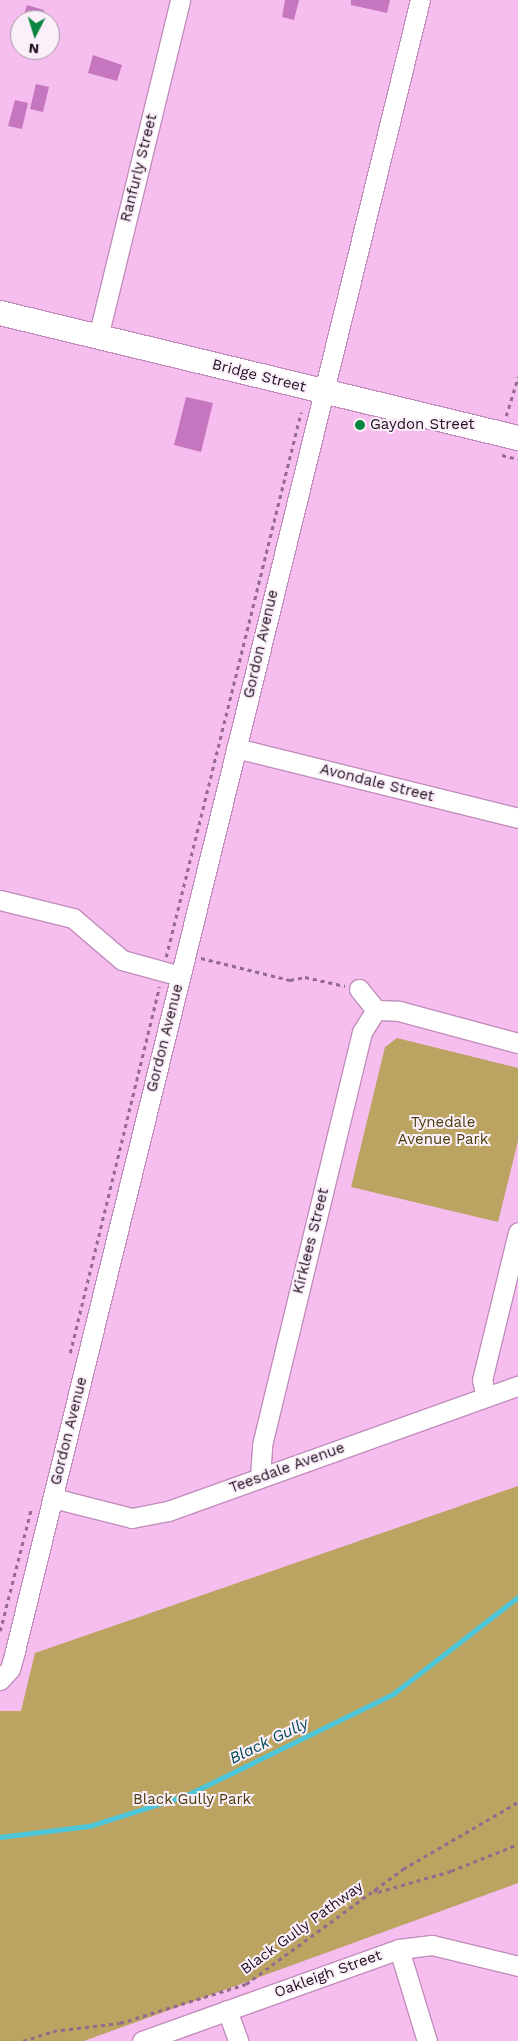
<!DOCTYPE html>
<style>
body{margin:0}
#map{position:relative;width:518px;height:2041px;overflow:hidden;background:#f6beef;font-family:"Work Sans",sans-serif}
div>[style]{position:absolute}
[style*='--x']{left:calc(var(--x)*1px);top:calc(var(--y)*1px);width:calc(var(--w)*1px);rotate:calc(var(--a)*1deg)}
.green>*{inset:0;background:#bba361}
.stream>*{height:4.5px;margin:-2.25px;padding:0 2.25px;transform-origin:2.25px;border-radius:2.25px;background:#4dc5d9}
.building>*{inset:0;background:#c676be}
.path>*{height:2.5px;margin-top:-1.25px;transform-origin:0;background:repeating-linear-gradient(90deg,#926b8d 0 4px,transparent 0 8px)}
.roads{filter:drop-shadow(1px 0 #c28dbc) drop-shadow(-1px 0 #c28dbc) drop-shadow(0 1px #c28dbc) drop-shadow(0 -1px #c28dbc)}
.minor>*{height:19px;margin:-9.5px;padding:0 9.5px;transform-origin:9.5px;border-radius:9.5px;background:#fff}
.major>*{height:24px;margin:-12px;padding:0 12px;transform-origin:12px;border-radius:12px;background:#fff}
.dots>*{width:14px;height:14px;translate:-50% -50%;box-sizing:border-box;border:2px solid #fbf0fa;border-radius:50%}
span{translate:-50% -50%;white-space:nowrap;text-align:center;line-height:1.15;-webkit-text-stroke:4px #fbf0fa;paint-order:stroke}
.street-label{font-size:15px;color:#230f21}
.poi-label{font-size:15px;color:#230f21}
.left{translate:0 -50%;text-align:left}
.park-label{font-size:15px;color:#4b3c0c}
.water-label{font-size:16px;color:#004c57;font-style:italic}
.north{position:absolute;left:10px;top:10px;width:50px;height:50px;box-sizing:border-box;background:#fbf0fa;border:1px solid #a596a3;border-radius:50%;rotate:185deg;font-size:14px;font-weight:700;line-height:20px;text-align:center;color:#230f21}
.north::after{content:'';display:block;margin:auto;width:18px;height:22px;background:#0a853f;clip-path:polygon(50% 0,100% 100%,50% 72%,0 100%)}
</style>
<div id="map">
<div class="green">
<div style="clip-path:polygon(397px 1038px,518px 1068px,518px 1141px,498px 1222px,351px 1187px,385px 1047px)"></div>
<div style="clip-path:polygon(518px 1486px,518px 1883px,84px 2041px,0 2041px,0 1711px,21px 1711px,35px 1653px)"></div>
</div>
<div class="stream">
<div style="--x:0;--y:1837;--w:91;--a:-7"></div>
<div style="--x:90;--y:1826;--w:102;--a:-17.7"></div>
<div style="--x:187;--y:1795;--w:229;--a:-26.1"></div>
<div style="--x:393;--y:1694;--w:158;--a:-37.8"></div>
</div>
<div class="building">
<div style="clip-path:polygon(285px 0,299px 0,294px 20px,282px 17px)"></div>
<div style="clip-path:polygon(351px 0,390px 0,387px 13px,351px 5px)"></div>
<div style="clip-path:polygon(27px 5px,44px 10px,42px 20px,23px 18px)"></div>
<div style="clip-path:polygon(93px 55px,122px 65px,117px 81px,88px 73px)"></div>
<div style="clip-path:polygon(36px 84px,49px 87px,43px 112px,30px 109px)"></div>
<div style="clip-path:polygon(15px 100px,28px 103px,22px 129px,8px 126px)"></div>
<div style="clip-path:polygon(186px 397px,213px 403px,201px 452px,174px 445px)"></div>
</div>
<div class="path">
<div style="--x:506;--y:416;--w:41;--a:-72.9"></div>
<div style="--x:502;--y:455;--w:16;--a:14"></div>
<div style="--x:166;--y:957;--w:561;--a:-76.09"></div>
<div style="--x:201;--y:958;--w:92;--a:13.9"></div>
<div style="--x:290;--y:980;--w:15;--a:-11"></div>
<div style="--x:305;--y:977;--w:41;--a:12.7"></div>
<div style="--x:70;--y:1353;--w:377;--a:-76.3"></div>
<div style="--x:0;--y:1631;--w:126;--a:-75.7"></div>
<div style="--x:374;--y:1889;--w:5;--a:37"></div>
<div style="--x:378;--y:1892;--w:76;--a:-16"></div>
<div style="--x:451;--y:1871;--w:72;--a:-21.9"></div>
<div style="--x:23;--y:2041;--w:32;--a:-18"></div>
<div style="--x:53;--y:2031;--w:67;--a:-6.8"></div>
<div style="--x:120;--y:2023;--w:132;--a:-17.2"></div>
<div style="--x:246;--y:1984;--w:195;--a:-36.2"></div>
<div style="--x:403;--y:1869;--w:133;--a:-30.2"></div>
</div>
<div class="roads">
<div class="minor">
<div style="--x:98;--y:337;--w:347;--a:-76.3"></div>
<div style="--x:236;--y:748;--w:291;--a:13.9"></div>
<div style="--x:0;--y:900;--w:75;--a:13.9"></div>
<div style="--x:73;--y:918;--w:65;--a:40.6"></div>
<div style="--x:122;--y:960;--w:60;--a:15.4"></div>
<div style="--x:359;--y:989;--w:27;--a:51"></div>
<div style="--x:376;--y:1010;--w:23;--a:2"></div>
<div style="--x:399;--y:1011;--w:123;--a:15.1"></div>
<div style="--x:486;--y:1397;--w:17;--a:-103"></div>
<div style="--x:482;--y:1380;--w:152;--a:-76.3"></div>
<div style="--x:260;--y:1477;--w:32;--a:-86"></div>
<div style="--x:262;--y:1445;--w:425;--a:-76.4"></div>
<div style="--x:362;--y:1032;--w:26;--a:-58"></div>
<div style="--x:53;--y:1498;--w:81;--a:14.2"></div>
<div style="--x:132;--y:1518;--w:37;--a:-11"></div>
<div style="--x:168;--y:1511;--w:372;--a:-19.7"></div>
<div style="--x:0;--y:1680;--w:15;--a:-48"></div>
<div style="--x:10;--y:1669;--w:19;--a:-74"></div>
<div style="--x:15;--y:1651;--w:1700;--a:-76.22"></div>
<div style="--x:399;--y:1949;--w:96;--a:73.1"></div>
<div style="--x:227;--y:2010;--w:33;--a:70"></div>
<div style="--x:142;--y:2041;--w:273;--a:-19.7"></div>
<div style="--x:399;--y:1949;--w:33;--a:-7"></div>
<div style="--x:432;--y:1945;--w:89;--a:13.7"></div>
</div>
<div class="major">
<div style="--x:0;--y:313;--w:533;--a:13.57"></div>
</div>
</div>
<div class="dots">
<div style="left:360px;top:425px;background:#0a853f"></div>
</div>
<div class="street-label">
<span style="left:139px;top:168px;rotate:-76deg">Ranfurly Street</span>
<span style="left:259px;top:376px;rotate:14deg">Bridge Street</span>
<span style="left:261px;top:644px;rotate:-77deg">Gordon Avenue</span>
<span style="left:377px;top:783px;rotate:14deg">Avondale Street</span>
<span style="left:165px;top:1038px;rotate:-76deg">Gordon Avenue</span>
<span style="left:311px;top:1241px;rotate:-76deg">Kirklees Street</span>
<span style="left:69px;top:1431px;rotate:-76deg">Gordon Avenue</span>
<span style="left:287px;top:1468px;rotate:-20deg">Teesdale Avenue</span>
<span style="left:302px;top:1928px;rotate:-36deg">Black Gully Pathway</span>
<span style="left:328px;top:1974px;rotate:-20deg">Oakleigh Street</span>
</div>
<div class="poi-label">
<span class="left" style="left:370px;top:425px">Gaydon Street</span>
</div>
<div class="park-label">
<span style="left:443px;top:1131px">Tynedale<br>Avenue Park</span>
<span style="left:192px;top:1800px">Black Gully Park</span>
</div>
<div class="water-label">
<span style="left:269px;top:1741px;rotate:-26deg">Black Gully</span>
</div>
<div class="north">N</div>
</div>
